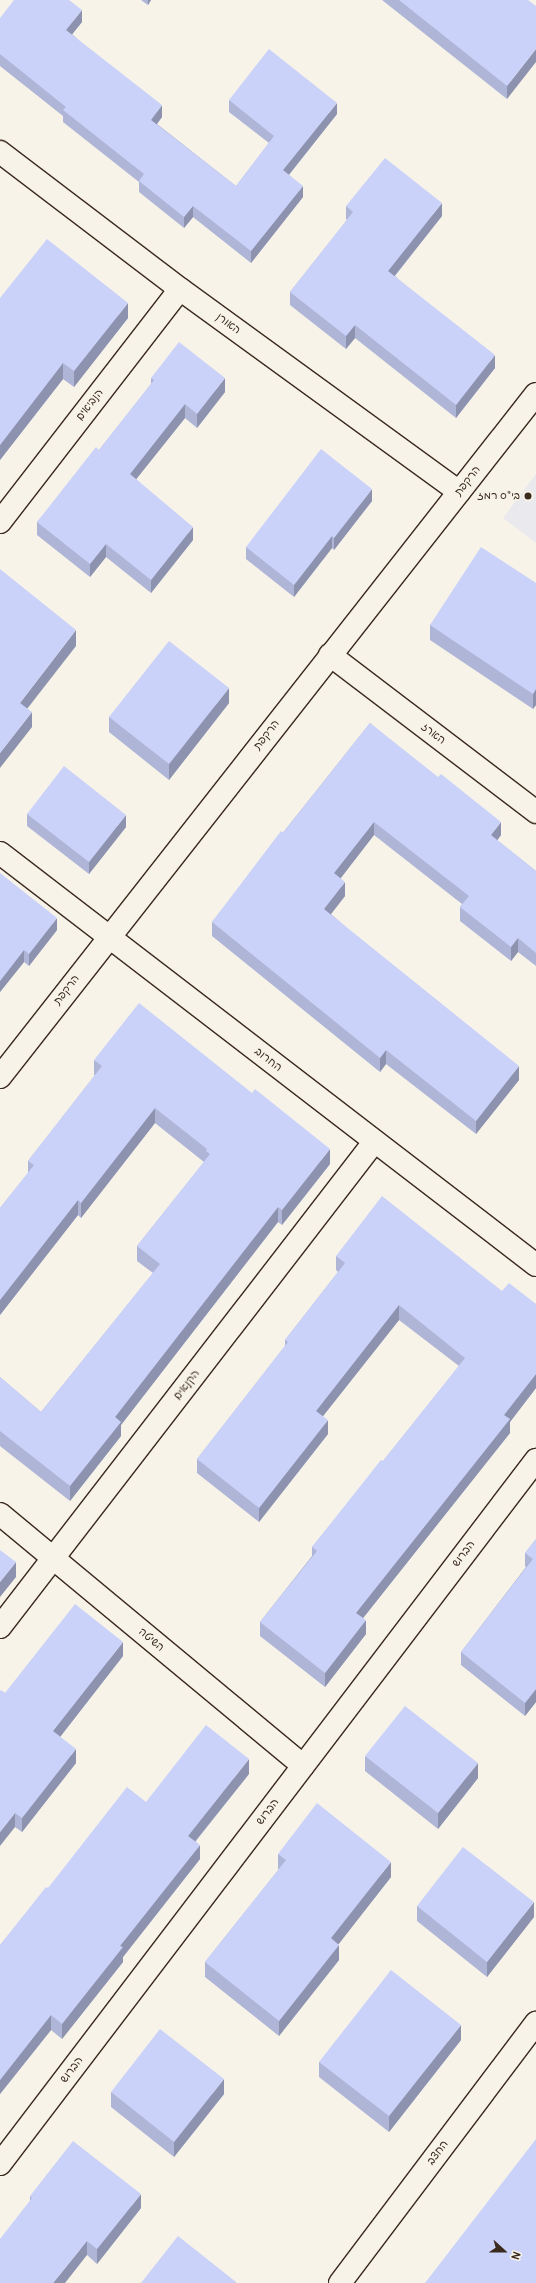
<!DOCTYPE html>
<meta charset="utf-8">
<style>
body{margin:0}
#map{position:relative;width:536px;height:2283px;overflow:hidden;background:#f7f3e8;font-family:Pangolin,"Playpen Sans Hebrew",sans-serif}
div>[style]{position:absolute}
[style*='--x']{left:calc(var(--x)*1px);top:calc(var(--y)*1px);width:calc(var(--w)*1px);rotate:calc(var(--a)*1deg)}
.built>*{inset:0;background:#eae9ed}
.roads{filter:drop-shadow(1px 0 #3b2a1e) drop-shadow(-1px 0 #3b2a1e) drop-shadow(0 1px #3b2a1e) drop-shadow(0 -1px #3b2a1e)}
.minor>*{height:22px;margin:-11px;padding:0 11px;transform-origin:11px;border-radius:11px;background:#f7f3e8}
.wall>*{inset:0;background:#aeb5d7}
.shaded-wall>*{inset:0;background:#8d93af}
.building>*{inset:0;background:#cad2fa}
.dots>*{width:11px;height:11px;translate:-50% -50%;box-sizing:border-box;border:2px solid #f7f3e8;border-radius:50%}
span{translate:-50% -50%;white-space:nowrap;text-align:center;line-height:1.15;-webkit-text-stroke:3px #f7f3e8;paint-order:stroke}
.street-label{font-size:11px;color:#3b2a1e}
.poi-label{font-size:11px;color:#3b2a1e}
.right{translate:-100% -50%;text-align:right}
.north{position:absolute;left:484px;top:2231px;width:40px;height:40px;-webkit-text-stroke:3px #f7f3e8;paint-order:stroke;rotate:111deg;font-size:11px;font-weight:700;line-height:16px;text-align:center;color:#3b2a1e}
.north::after{content:'';display:block;margin:auto;width:14px;height:18px;background:#3b2a1e;clip-path:polygon(50% 0,100% 100%,50% 72%,0 100%)}
</style>
<div id="map">
<div class="built">
<div style="clip-path:polygon(536px 474px,536px 543px,503px 518px)"></div>
</div>
<div class="roads">
<div class="minor">
<div style="--x:0;--y:152;--w:226;--a:37.3"></div>
<div style="--x:180;--y:289;--w:345;--a:36"></div>
<div style="--x:0;--y:522;--w:294;--a:-52.3"></div>
<div style="--x:330;--y:655;--w:259;--a:37.3"></div>
<div style="--x:0;--y:853;--w:676;--a:37.55"></div>
<div style="--x:0;--y:1077;--w:868;--a:-51.88"></div>
<div style="--x:0;--y:1514;--w:394;--a:39.7"></div>
<div style="--x:0;--y:1627;--w:612;--a:-52.36"></div>
<div style="--x:0;--y:2164;--w:885;--a:-52.72"></div>
<div style="--x:340;--y:2283;--w:326;--a:-53"></div>
</div>
</div>
<div class="wall">
<div style="clip-path:polygon(141px 0,151px 0,148px 5px)"></div>
<div style="clip-path:polygon(382px 0,528px 0,507px 99px)"></div>
<div style="clip-path:polygon(0 18px,82px 22px,72px 34px,162px 117px,157px 124px,236px 186px,269px 143px,229px 112px,229px 100px,337px 114px,289px 175px,303px 197px,251px 263px,193px 217px,184px 228px,139px 192px,139px 182px,63px 122px,63px 116px,0 66px)"></div>
<div style="clip-path:polygon(346px 206px,442px 216px,395px 276px,495px 368px,456px 418px,355px 338px,346px 349px,290px 305px,290px 292px,347px 220px,346px 219px)"></div>
<div style="clip-path:polygon(0 298px,128px 318px,74px 387px,63px 379px,0 460px)"></div>
<div style="clip-path:polygon(151px 378px,225px 392px,197px 428px,185px 418px,136px 479px,193px 540px,151px 593px,106px 557px,90px 577px,37px 535px,37px 522px,99px 450px,151px 384px)"></div>
<div style="clip-path:polygon(372px 501px,334px 550px,332px 548px,294px 597px,246px 559px,246px 547px)"></div>
<div style="clip-path:polygon(536px 583px,536px 705px,533px 709px,430px 640px,430px 625px)"></div>
<div style="clip-path:polygon(229px 703px,169px 780px,109px 732px,109px 717px)"></div>
<div style="clip-path:polygon(370px 723px,501px 835px,497px 840px,536px 871px,536px 966px,518px 952px,511px 961px,460px 921px,460px 907px,462px 904px,374px 835px,340px 878px,345px 896px,331px 914px,519px 1080px,476px 1134px,386px 1064px,380px 1072px,212px 936px,212px 922px)"></div>
<div style="clip-path:polygon(27px 814px,126px 827px,89px 874px,27px 826px)"></div>
<div style="clip-path:polygon(0 873px,57px 930px,29px 966px,24px 962px,0 992px)"></div>
<div style="clip-path:polygon(94px 1060px,330px 1164px,282px 1225px,278px 1222px,121px 1425px,121px 1436px,70px 1501px,0 1446px,0 1377px,41px 1412px,153px 1273px,137px 1261px,137px 1246px,204px 1162px,155px 1123px,81px 1218px,78px 1215px,0 1315px,0 1208px,28px 1173px,28px 1161px,95px 1075px,94px 1075px)"></div>
<div style="clip-path:polygon(336px 1256px,502px 1291px,536px 1304px,536px 1388px,510px 1422px,510px 1433px,363px 1618px,366px 1634px,325px 1687px,260px 1636px,260px 1622px,312px 1556px,312px 1547px,383px 1461px,459px 1366px,399px 1320px,323px 1416px,328px 1434px,259px 1522px,197px 1473px,197px 1459px,285px 1346px,285px 1340px,338px 1272px,336px 1270px)"></div>
<div style="clip-path:polygon(536px 1539px,536px 1702px,525px 1716px,461px 1665px,461px 1652px,526px 1567px,525px 1566px,525px 1553px)"></div>
<div style="clip-path:polygon(123px 1656px,60px 1737px,76px 1763px,22px 1832px,15px 1827px,5px 1693px)"></div>
<div style="clip-path:polygon(365px 1756px,478px 1778px,438px 1829px,365px 1771px)"></div>
<div style="clip-path:polygon(249px 1774px,196px 1841px,200px 1859px,123px 1957px,123px 1962px,62px 2039px,51px 2030px,0 2094px,0 1945px,48px 1888px,146px 1802px)"></div>
<div style="clip-path:polygon(278px 1854px,391px 1877px,338px 1944px,339px 1960px,279px 2036px,205px 1977px,205px 1962px,279px 1869px,278px 1869px)"></div>
<div style="clip-path:polygon(417px 1906px,534px 1917px,487px 1977px,417px 1921px)"></div>
<div style="clip-path:polygon(461px 2040px,389px 2132px,319px 2077px,319px 2062px)"></div>
<div style="clip-path:polygon(111px 2092px,224px 2094px,174px 2157px,111px 2107px)"></div>
<div style="clip-path:polygon(30px 2196px,141px 2208px,97px 2264px,87px 2255px,30px 2201px)"></div>
</div>
<div class="shaded-wall">
<div style="clip-path:polygon(148px 0,151px 0,148px 5px)"></div>
<div style="clip-path:polygon(82px 10px,82px 22px,66px 42px,66px 30px)"></div>
<div style="clip-path:polygon(536px 49px,536px 62px,507px 99px,507px 86px)"></div>
<div style="clip-path:polygon(337px 103px,337px 114px,283px 182px,283px 170px)"></div>
<div style="clip-path:polygon(162px 105px,162px 117px,151px 132px,151px 120px)"></div>
<div style="clip-path:polygon(303px 186px,303px 197px,251px 263px,251px 251px)"></div>
<div style="clip-path:polygon(442px 203px,442px 216px,388px 284px,388px 271px)"></div>
<div style="clip-path:polygon(193px 206px,193px 217px,184px 228px,184px 217px)"></div>
<div style="clip-path:polygon(128px 303px,128px 318px,74px 387px,74px 371px)"></div>
<div style="clip-path:polygon(355px 325px,355px 338px,346px 349px,346px 336px)"></div>
<div style="clip-path:polygon(495px 355px,495px 368px,456px 418px,456px 405px)"></div>
<div style="clip-path:polygon(63px 363px,63px 379px,0 460px,0 445px)"></div>
<div style="clip-path:polygon(225px 378px,225px 392px,197px 428px,197px 414px)"></div>
<div style="clip-path:polygon(185px 404px,185px 418px,130px 487px,130px 474px)"></div>
<div style="clip-path:polygon(372px 489px,372px 501px,334px 550px,334px 538px)"></div>
<div style="clip-path:polygon(193px 527px,193px 540px,151px 593px,151px 580px)"></div>
<div style="clip-path:polygon(332px 536px,332px 548px,294px 597px,294px 585px)"></div>
<div style="clip-path:polygon(106px 544px,106px 557px,90px 577px,90px 564px)"></div>
<div style="clip-path:polygon(76px 630px,76px 646px,20px 718px,20px 703px)"></div>
<div style="clip-path:polygon(229px 688px,229px 703px,169px 780px,169px 764px)"></div>
<div style="clip-path:polygon(536px 689px,536px 705px,533px 709px,533px 694px)"></div>
<div style="clip-path:polygon(32px 712px,32px 727px,0 768px,0 753px)"></div>
<div style="clip-path:polygon(126px 815px,126px 827px,89px 874px,89px 862px)"></div>
<div style="clip-path:polygon(374px 822px,374px 835px,334px 887px,334px 873px)"></div>
<div style="clip-path:polygon(501px 822px,501px 835px,491px 849px,491px 835px)"></div>
<div style="clip-path:polygon(345px 882px,345px 896px,324px 923px,324px 909px)"></div>
<div style="clip-path:polygon(57px 918px,57px 930px,29px 966px,29px 954px)"></div>
<div style="clip-path:polygon(518px 938px,518px 952px,511px 961px,511px 947px)"></div>
<div style="clip-path:polygon(24px 950px,24px 962px,0 992px,0 981px)"></div>
<div style="clip-path:polygon(386px 1050px,386px 1064px,380px 1072px,380px 1058px)"></div>
<div style="clip-path:polygon(519px 1066px,519px 1080px,476px 1134px,476px 1121px)"></div>
<div style="clip-path:polygon(155px 1108px,155px 1123px,81px 1218px,81px 1203px)"></div>
<div style="clip-path:polygon(330px 1149px,330px 1164px,282px 1225px,282px 1210px)"></div>
<div style="clip-path:polygon(78px 1200px,78px 1215px,0 1315px,0 1300px)"></div>
<div style="clip-path:polygon(278px 1207px,278px 1222px,121px 1425px,121px 1436px,70px 1501px,70px 1486px,115px 1417px)"></div>
<div style="clip-path:polygon(399px 1305px,399px 1320px,316px 1425px,316px 1411px)"></div>
<div style="clip-path:polygon(536px 1374px,536px 1388px,510px 1422px,510px 1433px,356px 1627px,356px 1613px,504px 1415px)"></div>
<div style="clip-path:polygon(328px 1420px,328px 1434px,259px 1522px,259px 1508px)"></div>
<div style="clip-path:polygon(16px 1562px,16px 1577px,0 1597px,0 1582px)"></div>
<div style="clip-path:polygon(366px 1620px,366px 1634px,325px 1687px,325px 1673px)"></div>
<div style="clip-path:polygon(123px 1642px,123px 1656px,53px 1746px,53px 1731px)"></div>
<div style="clip-path:polygon(536px 1689px,536px 1702px,525px 1716px,525px 1703px)"></div>
<div style="clip-path:polygon(76px 1749px,76px 1763px,22px 1832px,22px 1818px)"></div>
<div style="clip-path:polygon(249px 1759px,249px 1774px,188px 1850px,188px 1836px)"></div>
<div style="clip-path:polygon(478px 1763px,478px 1778px,438px 1829px,438px 1813px)"></div>
<div style="clip-path:polygon(15px 1813px,15px 1827px,0 1846px,0 1832px)"></div>
<div style="clip-path:polygon(200px 1845px,200px 1859px,123px 1957px,123px 1962px,62px 2039px,62px 2024px,120px 1946px)"></div>
<div style="clip-path:polygon(391px 1862px,391px 1877px,331px 1954px,331px 1938px)"></div>
<div style="clip-path:polygon(534px 1902px,534px 1917px,487px 1977px,487px 1962px)"></div>
<div style="clip-path:polygon(339px 1945px,339px 1960px,279px 2036px,279px 2021px)"></div>
<div style="clip-path:polygon(51px 2015px,51px 2030px,0 2094px,0 2080px)"></div>
<div style="clip-path:polygon(461px 2025px,461px 2040px,389px 2132px,389px 2116px)"></div>
<div style="clip-path:polygon(224px 2079px,224px 2094px,174px 2157px,174px 2142px)"></div>
<div style="clip-path:polygon(141px 2194px,141px 2208px,97px 2264px,97px 2249px)"></div>
<div style="clip-path:polygon(87px 2241px,87px 2255px,65px 2283px,53px 2283px)"></div>
</div>
<div class="building">
<div style="clip-path:polygon(14px 0,69px 0,82px 10px,66px 30px,162px 105px,151px 120px,236px 186px,274px 136px,229px 100px,269px 49px,337px 103px,283px 170px,303px 186px,251px 251px,193px 206px,184px 217px,139px 181px,144px 174px,63px 110px,66px 107px,0 54px,0 18px)"></div>
<div style="clip-path:polygon(399px 0,528px 0,536px 6px,536px 49px,507px 86px)"></div>
<div style="clip-path:polygon(385px 158px,442px 203px,388px 271px,495px 355px,456px 405px,355px 325px,346px 336px,290px 292px,353px 212px,346px 206px)"></div>
<div style="clip-path:polygon(47px 239px,128px 303px,74px 371px,63px 363px,0 445px,0 298px)"></div>
<div style="clip-path:polygon(179px 342px,225px 378px,197px 414px,185px 404px,130px 474px,193px 527px,151px 580px,106px 544px,90px 564px,37px 522px,96px 447px,99px 450px,154px 380px,151px 378px)"></div>
<div style="clip-path:polygon(321px 449px,372px 489px,334px 538px,332px 536px,294px 585px,246px 547px)"></div>
<div style="clip-path:polygon(481px 547px,536px 583px,536px 689px,533px 694px,430px 625px)"></div>
<div style="clip-path:polygon(0 569px,76px 630px,20px 703px,32px 712px,0 753px)"></div>
<div style="clip-path:polygon(169px 641px,229px 688px,169px 764px,109px 717px)"></div>
<div style="clip-path:polygon(370px 723px,438px 777px,441px 774px,501px 822px,491px 835px,536px 871px,536px 953px,518px 938px,511px 947px,460px 907px,469px 896px,374px 822px,334px 873px,345px 882px,324px 909px,519px 1066px,476px 1121px,386px 1050px,380px 1058px,212px 922px,281px 831px,283px 833px)"></div>
<div style="clip-path:polygon(64px 766px,126px 815px,89px 862px,27px 814px)"></div>
<div style="clip-path:polygon(0 873px,57px 918px,29px 954px,24px 950px,0 981px)"></div>
<div style="clip-path:polygon(139px 1003px,252px 1093px,255px 1089px,330px 1149px,282px 1210px,278px 1207px,115px 1417px,121px 1422px,70px 1486px,0 1431px,0 1377px,41px 1412px,160px 1264px,137px 1246px,210px 1154px,206px 1151px,207px 1149px,155px 1108px,81px 1203px,78px 1200px,0 1300px,0 1208px,34px 1165px,28px 1161px,102px 1066px,94px 1060px)"></div>
<div style="clip-path:polygon(382px 1196px,502px 1291px,509px 1283px,536px 1304px,536px 1374px,504px 1415px,510px 1419px,356px 1613px,366px 1620px,325px 1673px,260px 1622px,317px 1551px,312px 1547px,381px 1460px,383px 1461px,465px 1358px,399px 1305px,316px 1411px,328px 1420px,259px 1508px,197px 1459px,288px 1342px,285px 1340px,345px 1263px,336px 1256px)"></div>
<div style="clip-path:polygon(536px 1539px,536px 1689px,525px 1703px,461px 1652px,533px 1559px,525px 1553px)"></div>
<div style="clip-path:polygon(0 1550px,16px 1562px,0 1582px)"></div>
<div style="clip-path:polygon(75px 1604px,123px 1642px,53px 1731px,76px 1749px,22px 1818px,15px 1813px,0 1832px,0 1691px,1px 1690px,5px 1693px)"></div>
<div style="clip-path:polygon(405px 1706px,478px 1763px,438px 1813px,365px 1756px)"></div>
<div style="clip-path:polygon(206px 1725px,249px 1759px,188px 1836px,200px 1845px,120px 1946px,123px 1947px,62px 2024px,51px 2015px,0 2080px,0 1945px,46px 1887px,48px 1888px,127px 1787px,146px 1802px)"></div>
<div style="clip-path:polygon(317px 1803px,391px 1862px,331px 1938px,339px 1945px,279px 2021px,205px 1962px,286px 1860px,278px 1854px)"></div>
<div style="clip-path:polygon(463px 1847px,534px 1902px,487px 1962px,417px 1906px)"></div>
<div style="clip-path:polygon(391px 1970px,461px 2025px,389px 2116px,319px 2062px)"></div>
<div style="clip-path:polygon(160px 2029px,224px 2079px,174px 2142px,111px 2092px)"></div>
<div style="clip-path:polygon(536px 2139px,536px 2283px,425px 2283px)"></div>
<div style="clip-path:polygon(73px 2141px,141px 2194px,97px 2249px,87px 2241px,53px 2283px,0 2283px,0 2239px,32px 2198px,30px 2196px)"></div>
<div style="clip-path:polygon(178px 2236px,236px 2282px,236px 2283px,141px 2283px)"></div>
</div>
<div class="dots">
<div style="left:528px;top:496px;background:#3b2a1e"></div>
</div>
<div class="street-label">
<span style="left:228px;top:324px;rotate:36deg">האורן</span>
<span style="left:90px;top:405px;rotate:-52deg">הנביאים</span>
<span style="left:468px;top:481px;rotate:-52deg">הרקפת</span>
<span style="left:433px;top:734px;rotate:37deg">הארז</span>
<span style="left:267px;top:735px;rotate:-52deg">הרקפת</span>
<span style="left:67px;top:990px;rotate:-52deg">הרקפת</span>
<span style="left:268px;top:1060px;rotate:38deg">החרוב</span>
<span style="left:187px;top:1385px;rotate:-52deg">הקנאים</span>
<span style="left:464px;top:1554px;rotate:-53deg">הברוש</span>
<span style="left:151px;top:1640px;rotate:40deg">השיטה</span>
<span style="left:268px;top:1812px;rotate:-53deg">הברוש</span>
<span style="left:72px;top:2070px;rotate:-53deg">הברוש</span>
<span style="left:438px;top:2153px;rotate:-53deg">החצב</span>
</div>
<div class="poi-label">
<span class="right" style="left:520px;top:496px">בי"ס רמז</span>
</div>
<div class="north">N</div>
</div>
